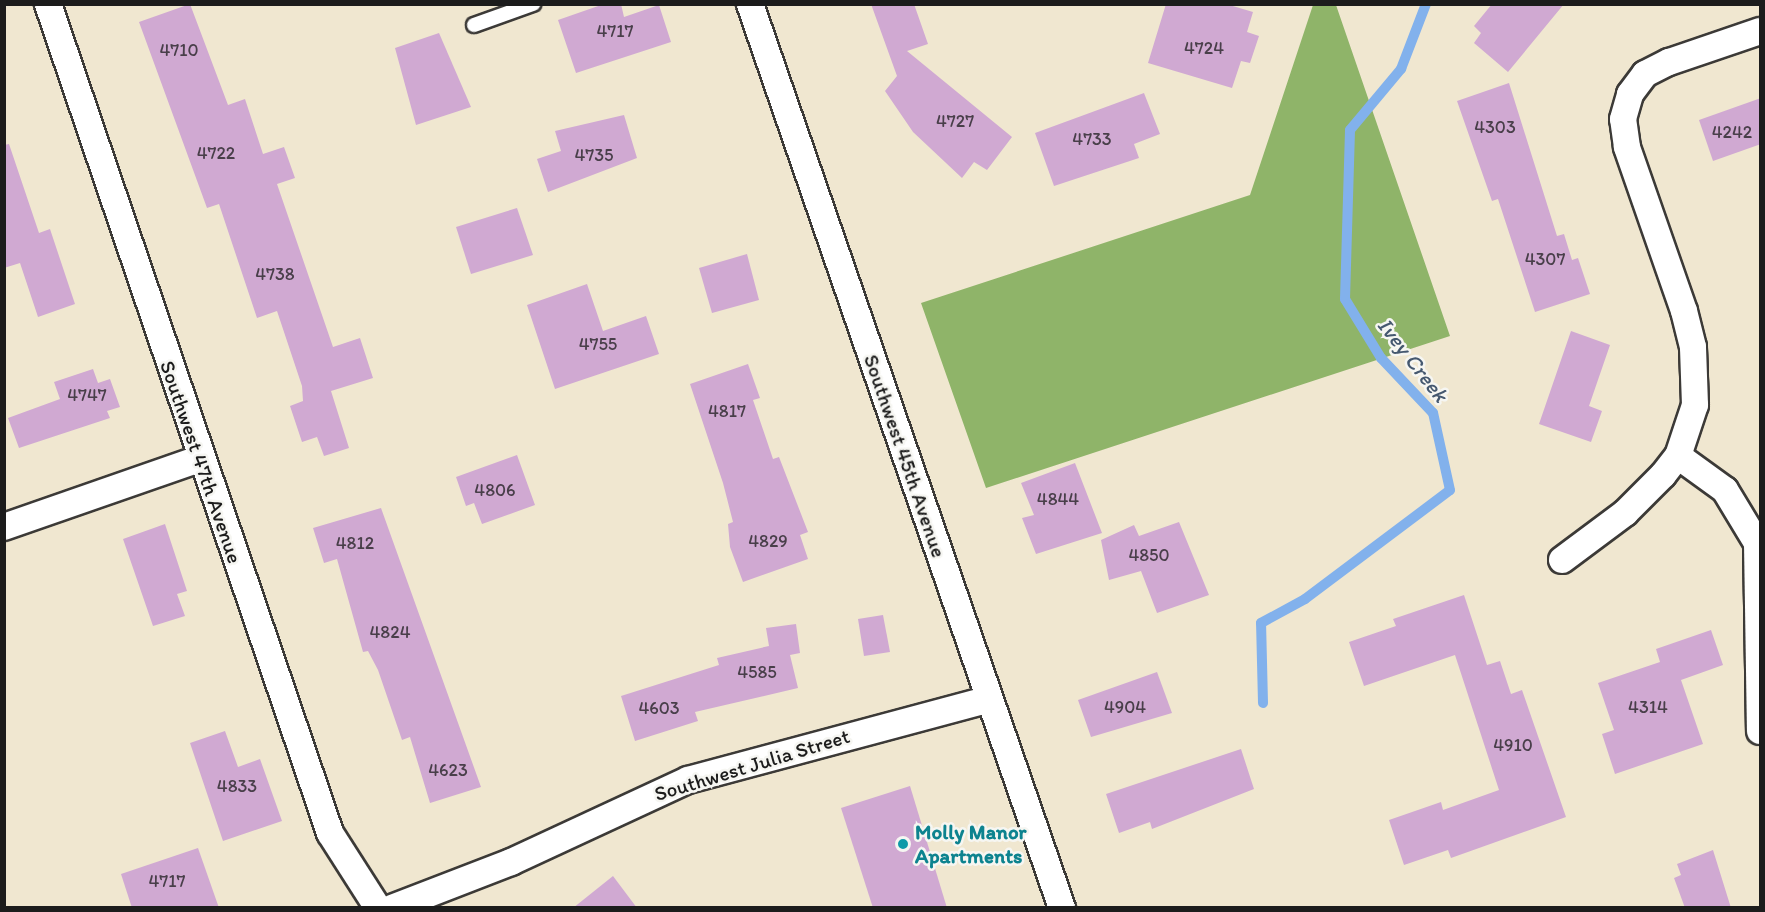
<!DOCTYPE html>
<style>
body{margin:0}
#map{position:relative;width:1765px;height:912px;overflow:hidden;background:#f0e7d0;font-family:Itim,sans-serif}
div>[style]{position:absolute}
[style*='--x']{left:calc(var(--x)*1px);top:calc(var(--y)*1px);width:calc(var(--w)*1px);rotate:calc(var(--a)*1deg)}
.forest>*{inset:0;background:#8fb469}
.stream>*{height:10px;margin:-5px;padding:0 5px;transform-origin:5px;border-radius:5px;background:#82b1ec}
.building>*{inset:0;background:#d0a9d2}
.roads{filter:drop-shadow(2px 0 #3c3a37) drop-shadow(-2px 0 #3c3a37) drop-shadow(0 2px #3c3a37) drop-shadow(0 -2px #3c3a37)}
.lane>*{height:14px;margin:-7px;padding:0 7px;transform-origin:7px;border-radius:7px;background:#fff}
.street>*{height:26px;margin:-13px;padding:0 13px;transform-origin:13px;border-radius:13px;background:#fff}
.dots>*{width:16px;height:16px;translate:-50% -50%;box-sizing:border-box;border:3px solid #f6f6f2;border-radius:50%}
span{translate:-50% -50%;white-space:nowrap;text-align:center;line-height:1.15;-webkit-text-stroke:5px #f6f6f2;paint-order:stroke}
.number-label{font-size:18px;color:#493f4a}
.number-label span{-webkit-text-stroke-width:0}
.street-label{font-size:21px;color:#1c1c1c}
.culture-label{font-size:21px;color:#0d838f;font-weight:700}
.left{translate:0 -50%;text-align:left}
.water-label{font-size:22px;color:#45586f;font-style:italic}
.frame{position:absolute;inset:0;border:6px solid #1c1c1c;pointer-events:none}
</style>
<div id="map">
<div class="forest">
<div style="clip-path:polygon(1313px 5px,1336px 5px,1450px 336px,986px 488px,921px 303px,1250px 195px)"></div>
</div>
<div class="stream">
<div style="--x:1263;--y:703;--w:80;--a:-91.4"></div>
<div style="--x:1261;--y:623;--w:50;--a:-28.6"></div>
<div style="--x:1305;--y:599;--w:181;--a:-36.9"></div>
<div style="--x:1450;--y:490;--w:79;--a:-102.4"></div>
<div style="--x:1433;--y:413;--w:76;--a:-133.4"></div>
<div style="--x:1381;--y:358;--w:69;--a:-121.4"></div>
<div style="--x:1345;--y:299;--w:169;--a:-88.3"></div>
<div style="--x:1350;--y:130;--w:80;--a:-50.1"></div>
<div style="--x:1401;--y:69;--w:70;--a:-69"></div>
</div>
<div class="building">
<div style="clip-path:polygon(190px 4px,228px 105px,245px 99px,263px 154px,284px 147px,295px 178px,277px 184px,333px 347px,360px 338px,373px 378px,331px 391px,349px 448px,324px 456px,317px 437px,302px 442px,290px 406px,303px 401px,302px 386px,277px 311px,257px 318px,219px 204px,207px 208px,139px 22px)"></div>
<div style="clip-path:polygon(604px 4px,621px 4px,624px 17px,659px 5px,671px 42px,576px 73px,558px 20px)"></div>
<div style="clip-path:polygon(871px 4px,914px 4px,928px 44px,907px 51px,1012px 137px,987px 170px,974px 162px,962px 178px,913px 132px,885px 91px,897px 76px)"></div>
<div style="clip-path:polygon(1166px 4px,1226px 4px,1253px 12px,1247px 32px,1259px 36px,1250px 63px,1241px 61px,1232px 88px,1148px 63px)"></div>
<div style="clip-path:polygon(1492px 4px,1564px 4px,1508px 72px,1474px 43px,1481px 33px,1474px 26px)"></div>
<div style="clip-path:polygon(439px 33px,471px 107px,416px 125px,395px 48px)"></div>
<div style="clip-path:polygon(1509px 83px,1557px 236px,1564px 234px,1572px 260px,1578px 258px,1590px 294px,1535px 312px,1498px 199px,1492px 201px,1457px 101px)"></div>
<div style="clip-path:polygon(1144px 93px,1160px 134px,1134px 144px,1139px 158px,1054px 186px,1035px 133px)"></div>
<div style="clip-path:polygon(1761px 98px,1761px 144px,1713px 161px,1699px 120px)"></div>
<div style="clip-path:polygon(624px 115px,637px 158px,548px 192px,537px 159px,561px 151px,555px 131px)"></div>
<div style="clip-path:polygon(9px 144px,39px 233px,50px 229px,75px 304px,38px 317px,20px 263px,4px 268px,4px 145px)"></div>
<div style="clip-path:polygon(517px 208px,533px 255px,471px 274px,456px 227px)"></div>
<div style="clip-path:polygon(747px 254px,759px 300px,712px 313px,699px 268px)"></div>
<div style="clip-path:polygon(587px 284px,603px 331px,646px 316px,659px 354px,555px 389px,527px 305px)"></div>
<div style="clip-path:polygon(1571px 331px,1610px 345px,1589px 406px,1602px 411px,1591px 442px,1539px 424px)"></div>
<div style="clip-path:polygon(748px 364px,760px 398px,753px 400px,773px 459px,779px 457px,808px 532px,800px 535px,808px 559px,743px 582px,730px 547px,728px 524px,733px 522px,723px 483px,690px 384px)"></div>
<div style="clip-path:polygon(93px 369px,98px 383px,110px 379px,120px 407px,107px 411px,110px 418px,19px 448px,8px 418px,60px 399px,54px 382px)"></div>
<div style="clip-path:polygon(517px 455px,535px 505px,482px 524px,474px 503px,466px 506px,456px 477px)"></div>
<div style="clip-path:polygon(1075px 463px,1102px 533px,1036px 554px,1022px 518px,1034px 515px,1021px 483px)"></div>
<div style="clip-path:polygon(381px 508px,481px 787px,430px 803px,410px 737px,402px 740px,378px 670px,368px 651px,363px 652px,337px 559px,324px 563px,313px 528px)"></div>
<div style="clip-path:polygon(1179px 522px,1209px 595px,1157px 613px,1141px 571px,1109px 580px,1101px 540px,1134px 525px,1139px 536px)"></div>
<div style="clip-path:polygon(165px 524px,187px 591px,177px 594px,185px 616px,153px 626px,123px 539px)"></div>
<div style="clip-path:polygon(1464px 595px,1487px 665px,1500px 661px,1511px 694px,1522px 690px,1566px 817px,1451px 858px,1448px 850px,1404px 865px,1389px 820px,1441px 802px,1443px 810px,1499px 790px,1455px 655px,1364px 686px,1349px 642px,1396px 626px,1393px 619px)"></div>
<div style="clip-path:polygon(883px 615px,890px 652px,864px 656px,858px 619px)"></div>
<div style="clip-path:polygon(796px 624px,800px 653px,790px 655px,798px 688px,695px 712px,698px 721px,635px 741px,621px 696px,719px 665px,717px 658px,769px 646px,766px 628px)"></div>
<div style="clip-path:polygon(1711px 630px,1723px 665px,1681px 680px,1703px 744px,1615px 774px,1602px 734px,1614px 730px,1598px 683px,1660px 662px,1656px 649px)"></div>
<div style="clip-path:polygon(1157px 672px,1172px 713px,1091px 737px,1078px 700px)"></div>
<div style="clip-path:polygon(225px 731px,238px 767px,260px 759px,282px 821px,223px 841px,190px 743px)"></div>
<div style="clip-path:polygon(1241px 749px,1254px 789px,1152px 829px,1150px 822px,1119px 833px,1106px 794px)"></div>
<div style="clip-path:polygon(910px 786px,947px 908px,873px 908px,841px 808px)"></div>
<div style="clip-path:polygon(198px 848px,219px 908px,132px 908px,121px 874px)"></div>
<div style="clip-path:polygon(1713px 850px,1731px 908px,1685px 908px,1674px 878px,1681px 875px,1677px 864px)"></div>
<div style="clip-path:polygon(613px 876px,637px 908px,573px 908px)"></div>
</div>
<div class="roads">
<div class="lane">
<div style="--x:474;--y:25;--w:63;--a:-19.6"></div>
</div>
<div class="street">
<div style="--x:48;--y:4;--w:876;--a:71.21"></div>
<div style="--x:330;--y:833;--w:89;--a:57.4"></div>
<div style="--x:750;--y:4;--w:956;--a:70.96"></div>
<div style="--x:1678;--y:456;--w:58;--a:35.9"></div>
<div style="--x:1725;--y:490;--w:62;--a:58.9"></div>
<div style="--x:1757;--y:543;--w:188;--a:89.1"></div>
<div style="--x:4;--y:527;--w:207;--a:-19.2"></div>
<div style="--x:1562;--y:560;--w:79;--a:-36.7"></div>
<div style="--x:1625;--y:513;--w:54;--a:-45"></div>
<div style="--x:1663;--y:475;--w:24;--a:-52"></div>
<div style="--x:1678;--y:456;--w:54;--a:-71.6"></div>
<div style="--x:1695;--y:405;--w:58;--a:-92"></div>
<div style="--x:1693;--y:347;--w:37;--a:-104"></div>
<div style="--x:1684;--y:311;--w:174;--a:-109.2"></div>
<div style="--x:1627;--y:147;--w:28;--a:-98"></div>
<div style="--x:1623;--y:119;--w:26;--a:-74"></div>
<div style="--x:1630;--y:94;--w:25;--a:-53"></div>
<div style="--x:1645;--y:74;--w:27;--a:-27"></div>
<div style="--x:1669;--y:62;--w:96;--a:-18.8"></div>
<div style="--x:392;--y:908;--w:128;--a:-21.1"></div>
<div style="--x:511;--y:862;--w:195;--a:-24.9"></div>
<div style="--x:688;--y:780;--w:310;--a:-15"></div>
</div>
</div>
<div class="dots">
<div style="left:903px;top:844px;background:#0f9aa8"></div>
</div>
<div class="number-label">
<span style="left:615px;top:31px">4717</span>
<span style="left:1204px;top:48px">4724</span>
<span style="left:179px;top:50px">4710</span>
<span style="left:955px;top:121px">4727</span>
<span style="left:1495px;top:127px">4303</span>
<span style="left:1732px;top:132px">4242</span>
<span style="left:1092px;top:139px">4733</span>
<span style="left:216px;top:153px">4722</span>
<span style="left:594px;top:155px">4735</span>
<span style="left:1545px;top:259px">4307</span>
<span style="left:275px;top:274px">4738</span>
<span style="left:598px;top:344px">4755</span>
<span style="left:87px;top:395px">4747</span>
<span style="left:727px;top:411px">4817</span>
<span style="left:495px;top:490px">4806</span>
<span style="left:1058px;top:499px">4844</span>
<span style="left:768px;top:541px">4829</span>
<span style="left:355px;top:543px">4812</span>
<span style="left:1149px;top:555px">4850</span>
<span style="left:390px;top:632px">4824</span>
<span style="left:757px;top:672px">4585</span>
<span style="left:1125px;top:707px">4904</span>
<span style="left:1648px;top:707px">4314</span>
<span style="left:659px;top:708px">4603</span>
<span style="left:1513px;top:745px">4910</span>
<span style="left:448px;top:770px">4623</span>
<span style="left:237px;top:786px">4833</span>
<span style="left:167px;top:881px">4717</span>
</div>
<div class="street-label">
<span style="left:905px;top:456px;rotate:71deg">Southwest 45th Avenue</span>
<span style="left:201px;top:462px;rotate:71deg">Southwest 47th Avenue</span>
<span style="left:752px;top:765px;rotate:-17deg">Southwest Julia Street</span>
</div>
<div class="culture-label">
<span class="left" style="left:915px;top:844px">Molly Manor<br>Apartments</span>
</div>
<div class="water-label">
<span style="left:1413px;top:360px;rotate:52deg">Ivey Creek</span>
</div>
<div class="frame"></div>
</div>
